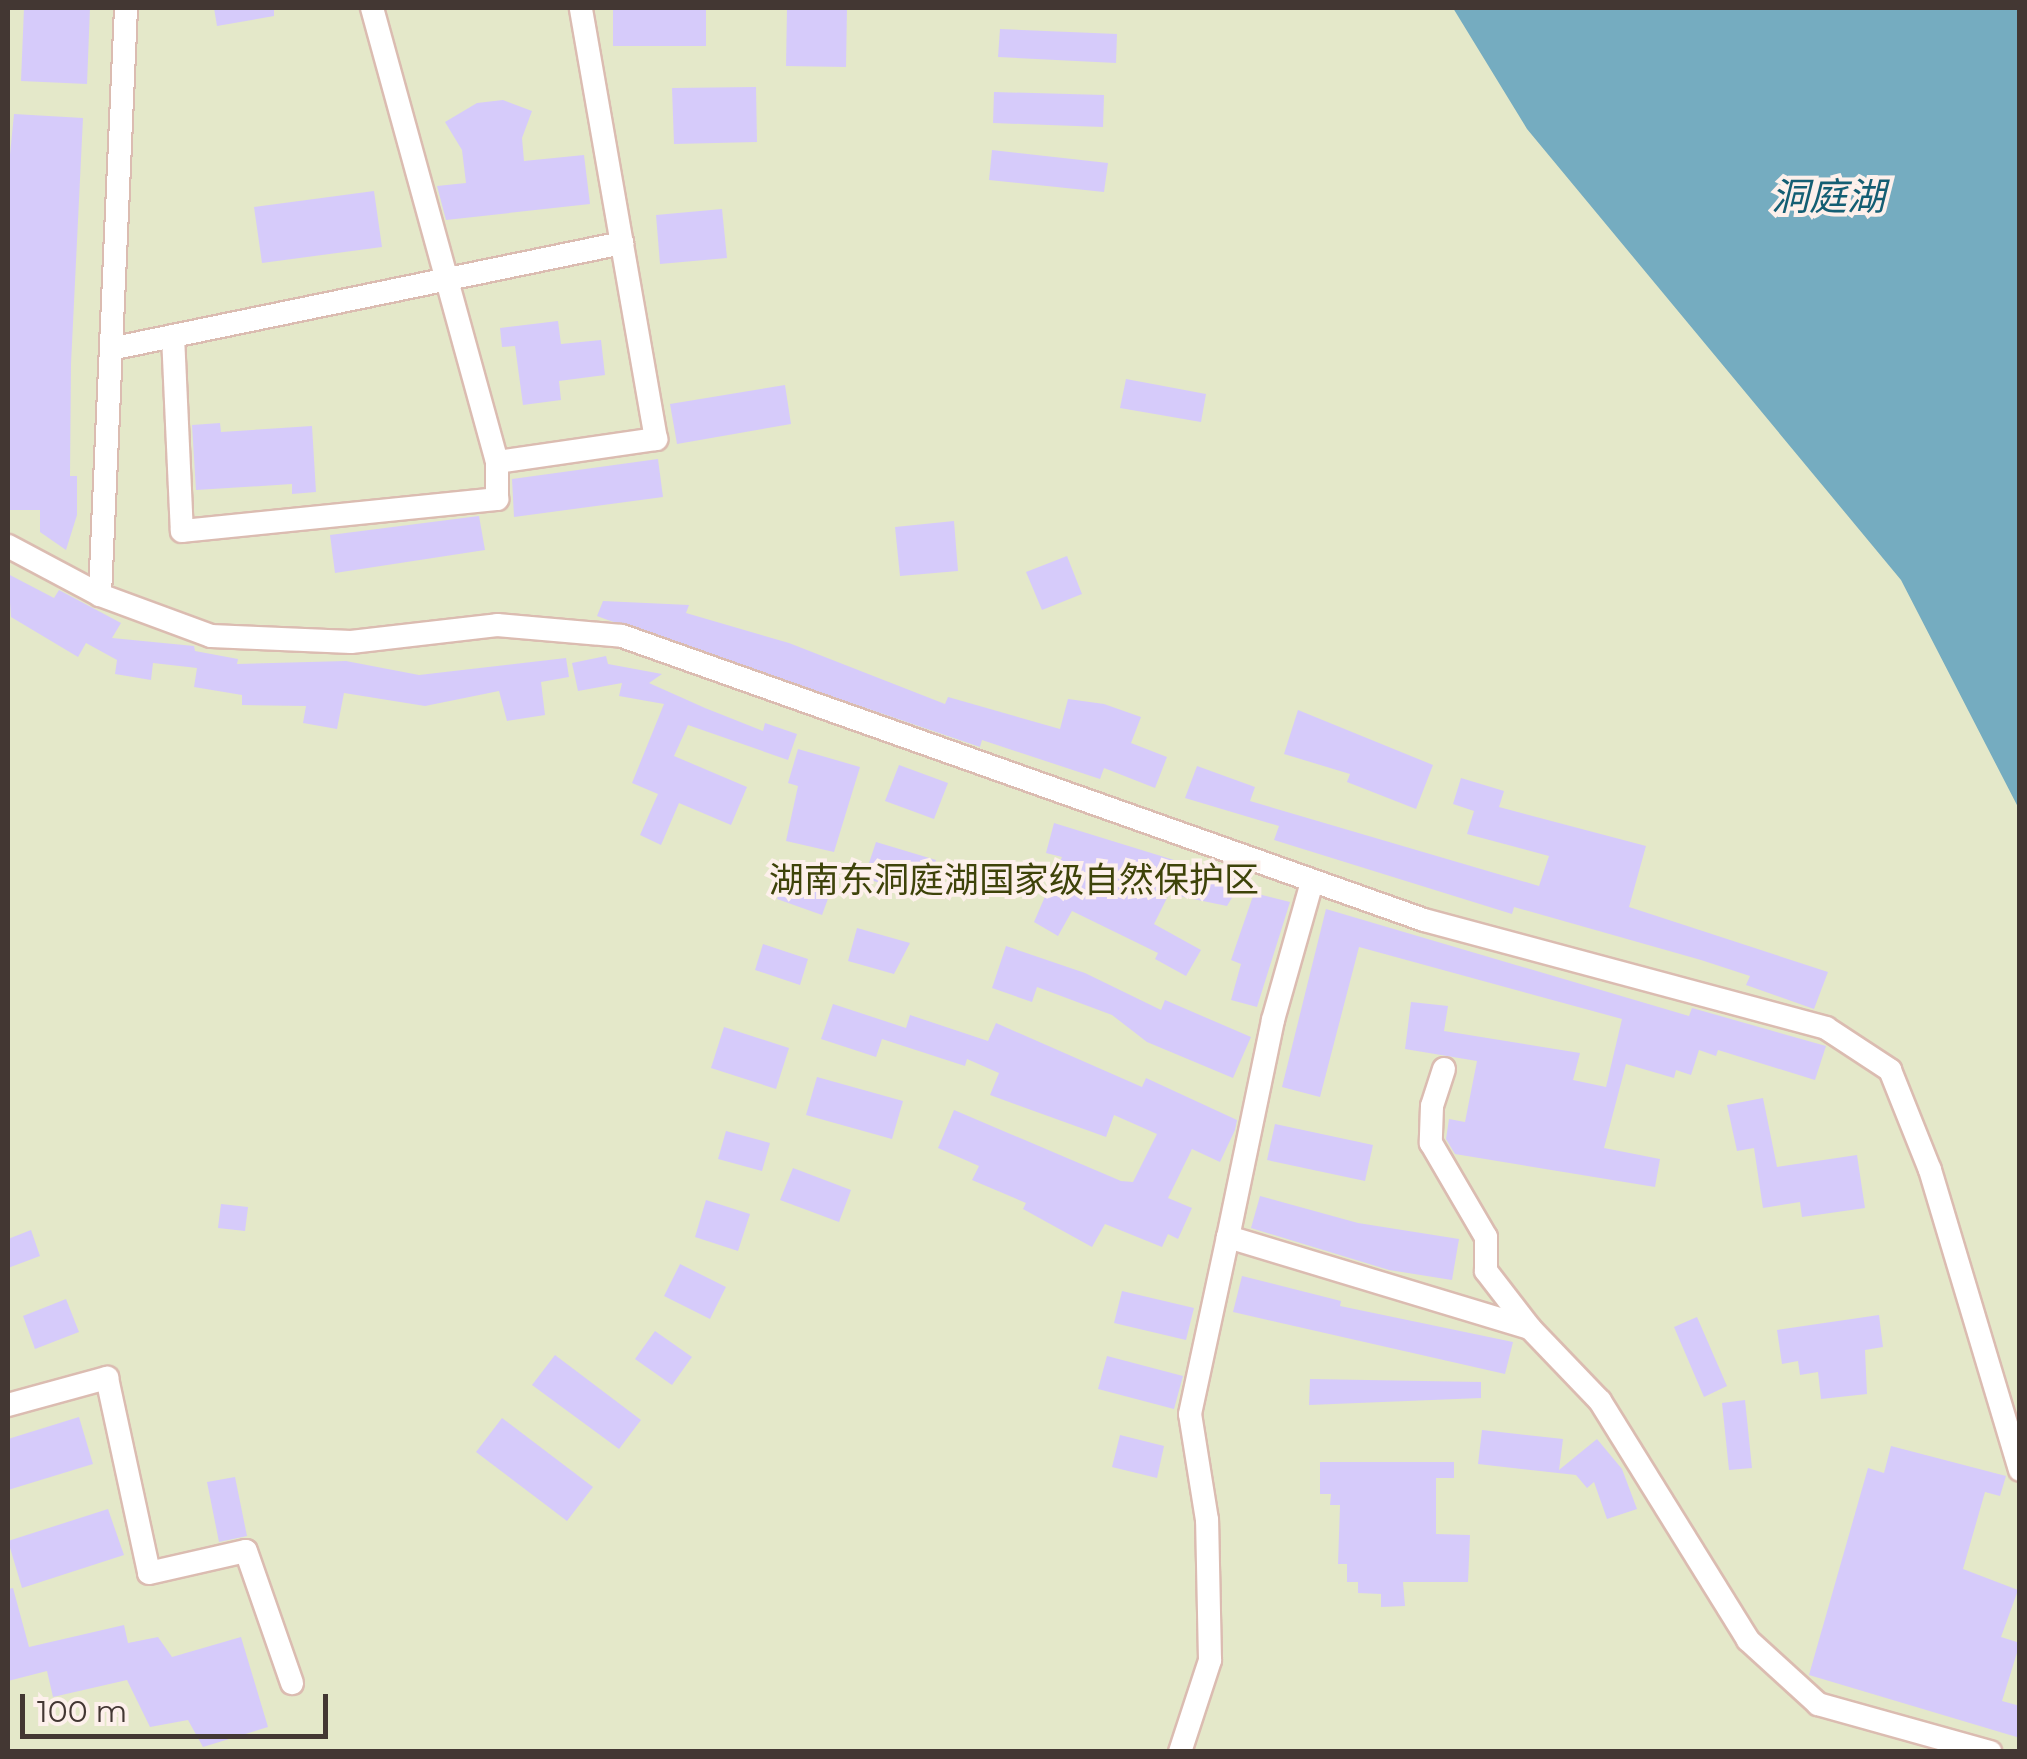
<!DOCTYPE html>
<meta charset="utf-8">
<style>
body{margin:0}
#map{position:relative;width:2027px;height:1759px;overflow:hidden;background:#fdf0eb;font-family:Montserrat,"Noto Sans SC",sans-serif}
div>[style]{position:absolute}
[style*='--x']{left:calc(var(--x)*1px);top:calc(var(--y)*1px);width:calc(var(--w)*1px);rotate:calc(var(--a)*1deg)}
.green>*{inset:0;background:#e4e8c9}
.water>*{inset:0;background:#75acc0}
.building>*{inset:0;background:#d6cbfa}
.roads{filter:drop-shadow(2px 0 #dbbcb1) drop-shadow(-2px 0 #dbbcb1) drop-shadow(0 2px #dbbcb1) drop-shadow(0 -2px #dbbcb1)}
.minor>*{height:22px;margin:-11px;padding:0 11px;transform-origin:11px;border-radius:11px;background:#fff}
span{translate:-50% -50%;white-space:nowrap;text-align:center;line-height:1.15;-webkit-text-stroke:8px #fdf0eb;paint-order:stroke}
.park-label{font-size:35px;color:#3e4309}
.water-label{font-size:38px;color:#145e73;font-style:italic}
.frame{position:absolute;inset:0;border:10px solid #433733;pointer-events:none}
.scale{position:absolute;left:20px;top:1694px;width:308px;height:45px;box-sizing:border-box;border:5px solid #433733;border-top:0;padding-left:12px;font-size:30px;line-height:35px;white-space:nowrap;color:#433733;-webkit-text-stroke:8px #fdf0eb;paint-order:stroke}
</style>
<div id="map">
<div class="green">
<div style="clip-path:polygon(8px 8px,2019px 8px,2019px 1751px,8px 1752px)"></div>
</div>
<div class="water">
<div style="clip-path:polygon(1453px 8px,2019px 8px,2019px 809px,1901px 580px,1527px 129px)"></div>
</div>
<div class="building">
<div style="clip-path:polygon(24px 8px,90px 8px,87px 84px,21px 81px)"></div>
<div style="clip-path:polygon(214px 8px,274px 8px,274px 16px,217px 26px)"></div>
<div style="clip-path:polygon(613px 8px,706px 8px,706px 46px,613px 46px)"></div>
<div style="clip-path:polygon(787px 8px,847px 8px,846px 67px,786px 66px)"></div>
<div style="clip-path:polygon(1000px 29px,1117px 34px,1116px 63px,998px 57px)"></div>
<div style="clip-path:polygon(756px 87px,757px 142px,674px 144px,672px 88px)"></div>
<div style="clip-path:polygon(994px 92px,1104px 95px,1103px 127px,993px 123px)"></div>
<div style="clip-path:polygon(503px 100px,532px 111px,522px 138px,524px 161px,584px 155px,590px 204px,446px 220px,437px 186px,466px 183px,462px 150px,445px 122px,477px 103px)"></div>
<div style="clip-path:polygon(14px 114px,83px 118px,71px 364px,70px 476px,77px 476px,77px 515px,66px 550px,40px 532px,40px 510px,8px 510px,8px 175px)"></div>
<div style="clip-path:polygon(992px 150px,1108px 163px,1104px 192px,989px 180px)"></div>
<div style="clip-path:polygon(374px 191px,382px 247px,262px 263px,254px 207px)"></div>
<div style="clip-path:polygon(722px 209px,727px 258px,660px 264px,656px 215px)"></div>
<div style="clip-path:polygon(558px 321px,561px 344px,601px 340px,605px 375px,559px 381px,561px 400px,523px 405px,515px 346px,502px 347px,500px 328px)"></div>
<div style="clip-path:polygon(1126px 379px,1206px 394px,1201px 422px,1120px 408px)"></div>
<div style="clip-path:polygon(785px 385px,791px 424px,677px 444px,670px 404px)"></div>
<div style="clip-path:polygon(220px 423px,221px 432px,312px 426px,316px 492px,292px 494px,292px 484px,196px 490px,192px 425px)"></div>
<div style="clip-path:polygon(658px 459px,663px 497px,514px 517px,512px 479px)"></div>
<div style="clip-path:polygon(479px 516px,485px 550px,335px 573px,330px 535px)"></div>
<div style="clip-path:polygon(954px 521px,958px 571px,900px 576px,895px 527px)"></div>
<div style="clip-path:polygon(1067px 556px,1082px 594px,1042px 610px,1026px 572px)"></div>
<div style="clip-path:polygon(8px 574px,54px 598px,59px 590px,121px 623px,112px 638px,194px 646px,195px 651px,238px 659px,237px 664px,346px 661px,419px 675px,566px 658px,569px 677px,541px 682px,545px 715px,507px 721px,499px 691px,425px 706px,344px 693px,337px 729px,303px 723px,306px 706px,242px 705px,242px 695px,194px 687px,197px 668px,153px 663px,151px 680px,115px 674px,117px 660px,86px 643px,78px 657px,11px 617px)"></div>
<div style="clip-path:polygon(603px 601px,689px 605px,686px 613px,789px 643px,945px 704px,948px 697px,1060px 729px,1068px 699px,1104px 704px,1141px 717px,1131px 743px,1167px 757px,1155px 788px,1104px 768px,1100px 779px,982px 740px,980px 747px,605px 619px,597px 616px)"></div>
<div style="clip-path:polygon(606px 656px,608px 664px,662px 674px,649px 683px,705px 708px,763px 731px,765px 723px,797px 734px,788px 760px,688px 725px,674px 756px,747px 787px,731px 825px,679px 803px,661px 845px,640px 835px,658px 794px,632px 783px,664px 704px,619px 696px,622px 683px,578px 691px,572px 663px)"></div>
<div style="clip-path:polygon(1298px 710px,1433px 765px,1416px 809px,1347px 782px,1350px 774px,1284px 754px)"></div>
<div style="clip-path:polygon(798px 749px,860px 767px,834px 852px,786px 841px,798px 786px,788px 783px)"></div>
<div style="clip-path:polygon(899px 765px,948px 783px,934px 819px,885px 801px)"></div>
<div style="clip-path:polygon(1197px 766px,1255px 787px,1250px 801px,1539px 886px,1549px 856px,1467px 834px,1474px 811px,1453px 804px,1461px 778px,1504px 791px,1499px 807px,1646px 846px,1629px 907px,1828px 972px,1814px 1009px,1746px 985px,1750px 976px,1701px 960px,1514px 907px,1512px 914px,1274px 840px,1279px 826px,1185px 798px)"></div>
<div style="clip-path:polygon(1054px 823px,1242px 881px,1227px 906px,1169px 894px,1154px 924px,1201px 950px,1186px 976px,1155px 959px,1158px 953px,1072px 911px,1058px 936px,1034px 922px,1062px 857px,1046px 853px)"></div>
<div style="clip-path:polygon(876px 842px,936px 860px,925px 897px,864px 878px)"></div>
<div style="clip-path:polygon(784px 879px,829px 896px,822px 915px,777px 899px)"></div>
<div style="clip-path:polygon(1254px 893px,1290px 902px,1257px 1007px,1231px 1000px,1241px 964px,1231px 960px)"></div>
<div style="clip-path:polygon(1326px 909px,1689px 1016px,1692px 1008px,1826px 1046px,1815px 1080px,1718px 1050px,1716px 1056px,1699px 1050px,1691px 1075px,1676px 1070px,1674px 1078px,1626px 1064px,1604px 1148px,1660px 1159px,1655px 1187px,1455px 1154px,1446px 1139px,1449px 1119px,1465px 1122px,1477px 1061px,1405px 1049px,1411px 1002px,1448px 1006px,1444px 1031px,1580px 1053px,1573px 1080px,1606px 1087px,1622px 1019px,1359px 947px,1320px 1097px,1282px 1087px)"></div>
<div style="clip-path:polygon(857px 928px,910px 943px,894px 974px,848px 961px)"></div>
<div style="clip-path:polygon(763px 944px,808px 959px,800px 985px,755px 970px)"></div>
<div style="clip-path:polygon(1006px 946px,1085px 973px,1161px 1010px,1165px 1000px,1251px 1037px,1233px 1078px,1147px 1042px,1112px 1015px,1037px 987px,1032px 1002px,992px 988px)"></div>
<div style="clip-path:polygon(833px 1004px,906px 1028px,910px 1015px,988px 1041px,996px 1023px,1142px 1087px,1146px 1078px,1237px 1120px,1235px 1130px,1220px 1162px,1192px 1149px,1168px 1198px,1192px 1208px,1178px 1239px,1168px 1234px,1162px 1247px,1105px 1224px,1092px 1247px,1023px 1209px,1026px 1203px,972px 1180px,979px 1166px,938px 1148px,954px 1110px,1121px 1181px,1133px 1182px,1157px 1134px,1114px 1115px,1106px 1137px,990px 1095px,999px 1073px,967px 1059px,965px 1066px,882px 1039px,876px 1057px,821px 1039px)"></div>
<div style="clip-path:polygon(724px 1027px,789px 1048px,776px 1089px,711px 1068px)"></div>
<div style="clip-path:polygon(817px 1077px,903px 1101px,892px 1139px,806px 1115px)"></div>
<div style="clip-path:polygon(1763px 1098px,1777px 1167px,1857px 1155px,1865px 1208px,1802px 1217px,1800px 1202px,1763px 1208px,1754px 1148px,1737px 1151px,1727px 1105px)"></div>
<div style="clip-path:polygon(1275px 1124px,1373px 1145px,1365px 1181px,1267px 1160px)"></div>
<div style="clip-path:polygon(726px 1131px,770px 1143px,762px 1171px,718px 1159px)"></div>
<div style="clip-path:polygon(793px 1168px,851px 1190px,839px 1222px,780px 1200px)"></div>
<div style="clip-path:polygon(1260px 1196px,1358px 1223px,1459px 1239px,1452px 1280px,1389px 1270px,1251px 1228px)"></div>
<div style="clip-path:polygon(706px 1200px,750px 1214px,738px 1251px,695px 1237px)"></div>
<div style="clip-path:polygon(221px 1204px,248px 1207px,245px 1231px,218px 1228px)"></div>
<div style="clip-path:polygon(31px 1230px,40px 1256px,8px 1268px,8px 1239px)"></div>
<div style="clip-path:polygon(680px 1264px,726px 1287px,710px 1319px,664px 1296px)"></div>
<div style="clip-path:polygon(1242px 1276px,1341px 1301px,1340px 1306px,1513px 1342px,1505px 1374px,1233px 1312px)"></div>
<div style="clip-path:polygon(1122px 1291px,1194px 1308px,1186px 1340px,1114px 1323px)"></div>
<div style="clip-path:polygon(66px 1299px,79px 1332px,35px 1349px,23px 1316px)"></div>
<div style="clip-path:polygon(1879px 1315px,1883px 1347px,1865px 1350px,1867px 1394px,1821px 1399px,1818px 1372px,1800px 1375px,1798px 1361px,1782px 1364px,1777px 1330px)"></div>
<div style="clip-path:polygon(1697px 1317px,1727px 1386px,1704px 1397px,1674px 1327px)"></div>
<div style="clip-path:polygon(655px 1331px,692px 1357px,672px 1385px,635px 1359px)"></div>
<div style="clip-path:polygon(555px 1355px,641px 1420px,619px 1449px,532px 1385px)"></div>
<div style="clip-path:polygon(1107px 1356px,1183px 1376px,1174px 1409px,1098px 1389px)"></div>
<div style="clip-path:polygon(1310px 1379px,1481px 1382px,1481px 1398px,1309px 1405px)"></div>
<div style="clip-path:polygon(1745px 1400px,1752px 1468px,1729px 1470px,1722px 1403px)"></div>
<div style="clip-path:polygon(79px 1417px,93px 1464px,8px 1490px,8px 1439px)"></div>
<div style="clip-path:polygon(502px 1418px,593px 1487px,567px 1521px,476px 1452px)"></div>
<div style="clip-path:polygon(1482px 1430px,1563px 1439px,1559px 1470px,1597px 1439px,1622px 1469px,1637px 1509px,1607px 1519px,1594px 1482px,1587px 1488px,1576px 1475px,1478px 1464px)"></div>
<div style="clip-path:polygon(1120px 1435px,1164px 1446px,1157px 1478px,1112px 1467px)"></div>
<div style="clip-path:polygon(1891px 1446px,2006px 1476px,2000px 1496px,1985px 1492px,1963px 1569px,2018px 1590px,2001px 1637px,2020px 1643px,2002px 1701px,2020px 1706px,2020px 1738px,1809px 1675px,1868px 1468px,1884px 1473px)"></div>
<div style="clip-path:polygon(1320px 1462px,1454px 1462px,1454px 1478px,1436px 1478px,1436px 1534px,1470px 1535px,1468px 1582px,1403px 1582px,1405px 1606px,1381px 1607px,1381px 1594px,1358px 1593px,1358px 1582px,1347px 1582px,1347px 1564px,1338px 1564px,1340px 1505px,1330px 1505px,1331px 1494px,1320px 1494px)"></div>
<div style="clip-path:polygon(235px 1477px,247px 1536px,219px 1542px,207px 1482px)"></div>
<div style="clip-path:polygon(108px 1509px,124px 1555px,22px 1588px,8px 1541px)"></div>
<div style="clip-path:polygon(13px 1588px,29px 1647px,124px 1625px,128px 1643px,158px 1637px,172px 1657px,241px 1637px,268px 1727px,203px 1747px,188px 1720px,150px 1727px,127px 1680px,53px 1697px,47px 1671px,8px 1681px,8px 1589px)"></div>
</div>
<div class="roads">
<div class="minor">
<div style="--x:126;--y:8;--w:588;--a:92.54"></div>
<div style="--x:100;--y:595;--w:118;--a:20.3"></div>
<div style="--x:211;--y:636;--w:140;--a:2.5"></div>
<div style="--x:351;--y:642;--w:147;--a:-6.6"></div>
<div style="--x:497;--y:625;--w:125;--a:5"></div>
<div style="--x:622;--y:636;--w:851;--a:19.5"></div>
<div style="--x:1424;--y:920;--w:416;--a:15"></div>
<div style="--x:1826;--y:1028;--w:77;--a:33.3"></div>
<div style="--x:1890;--y:1070;--w:108;--a:68.2"></div>
<div style="--x:1930;--y:1170;--w:313;--a:73.3"></div>
<div style="--x:372;--y:8;--w:471;--a:74.6"></div>
<div style="--x:497;--y:462;--w:161;--a:-8.2"></div>
<div style="--x:656;--y:439;--w:437;--a:-99.9"></div>
<div style="--x:173;--y:336;--w:195;--a:87.4"></div>
<div style="--x:182;--y:531;--w:317;--a:-5.8"></div>
<div style="--x:497;--y:499;--w:37;--a:-90"></div>
<div style="--x:115;--y:348;--w:518;--a:-11.7"></div>
<div style="--x:8;--y:546;--w:104;--a:28"></div>
<div style="--x:1312;--y:882;--w:143;--a:105.8"></div>
<div style="--x:1273;--y:1020;--w:222;--a:101.7"></div>
<div style="--x:1228;--y:1237;--w:315;--a:16.8"></div>
<div style="--x:1530;--y:1328;--w:101;--a:46.2"></div>
<div style="--x:1600;--y:1401;--w:281;--a:58.2"></div>
<div style="--x:1748;--y:1640;--w:95;--a:42.4"></div>
<div style="--x:1818;--y:1704;--w:179;--a:15.6"></div>
<div style="--x:1444;--y:1069;--w:39;--a:108"></div>
<div style="--x:1432;--y:1106;--w:37;--a:92"></div>
<div style="--x:1431;--y:1143;--w:109;--a:59.7"></div>
<div style="--x:1486;--y:1237;--w:34;--a:90"></div>
<div style="--x:1486;--y:1271;--w:72;--a:52.3"></div>
<div style="--x:8;--y:1405;--w:103;--a:-15.3"></div>
<div style="--x:107;--y:1378;--w:199;--a:77.8"></div>
<div style="--x:149;--y:1573;--w:99;--a:-12.8"></div>
<div style="--x:246;--y:1551;--w:140;--a:70.8"></div>
<div style="--x:1180;--y:1752;--w:97;--a:-71.9"></div>
<div style="--x:1210;--y:1660;--w:140;--a:-91.2"></div>
<div style="--x:1207;--y:1520;--w:107;--a:-99.1"></div>
<div style="--x:1190;--y:1414;--w:181;--a:-77.9"></div>
</div>
</div>
<div class="park-label">
<span style="left:1014px;top:880px">湖南东洞庭湖国家级自然保护区</span>
</div>
<div class="water-label">
<span style="left:1828px;top:197px">洞庭湖</span>
</div>
<div class="frame"></div>
<div class="scale">100 m</div>
</div>
